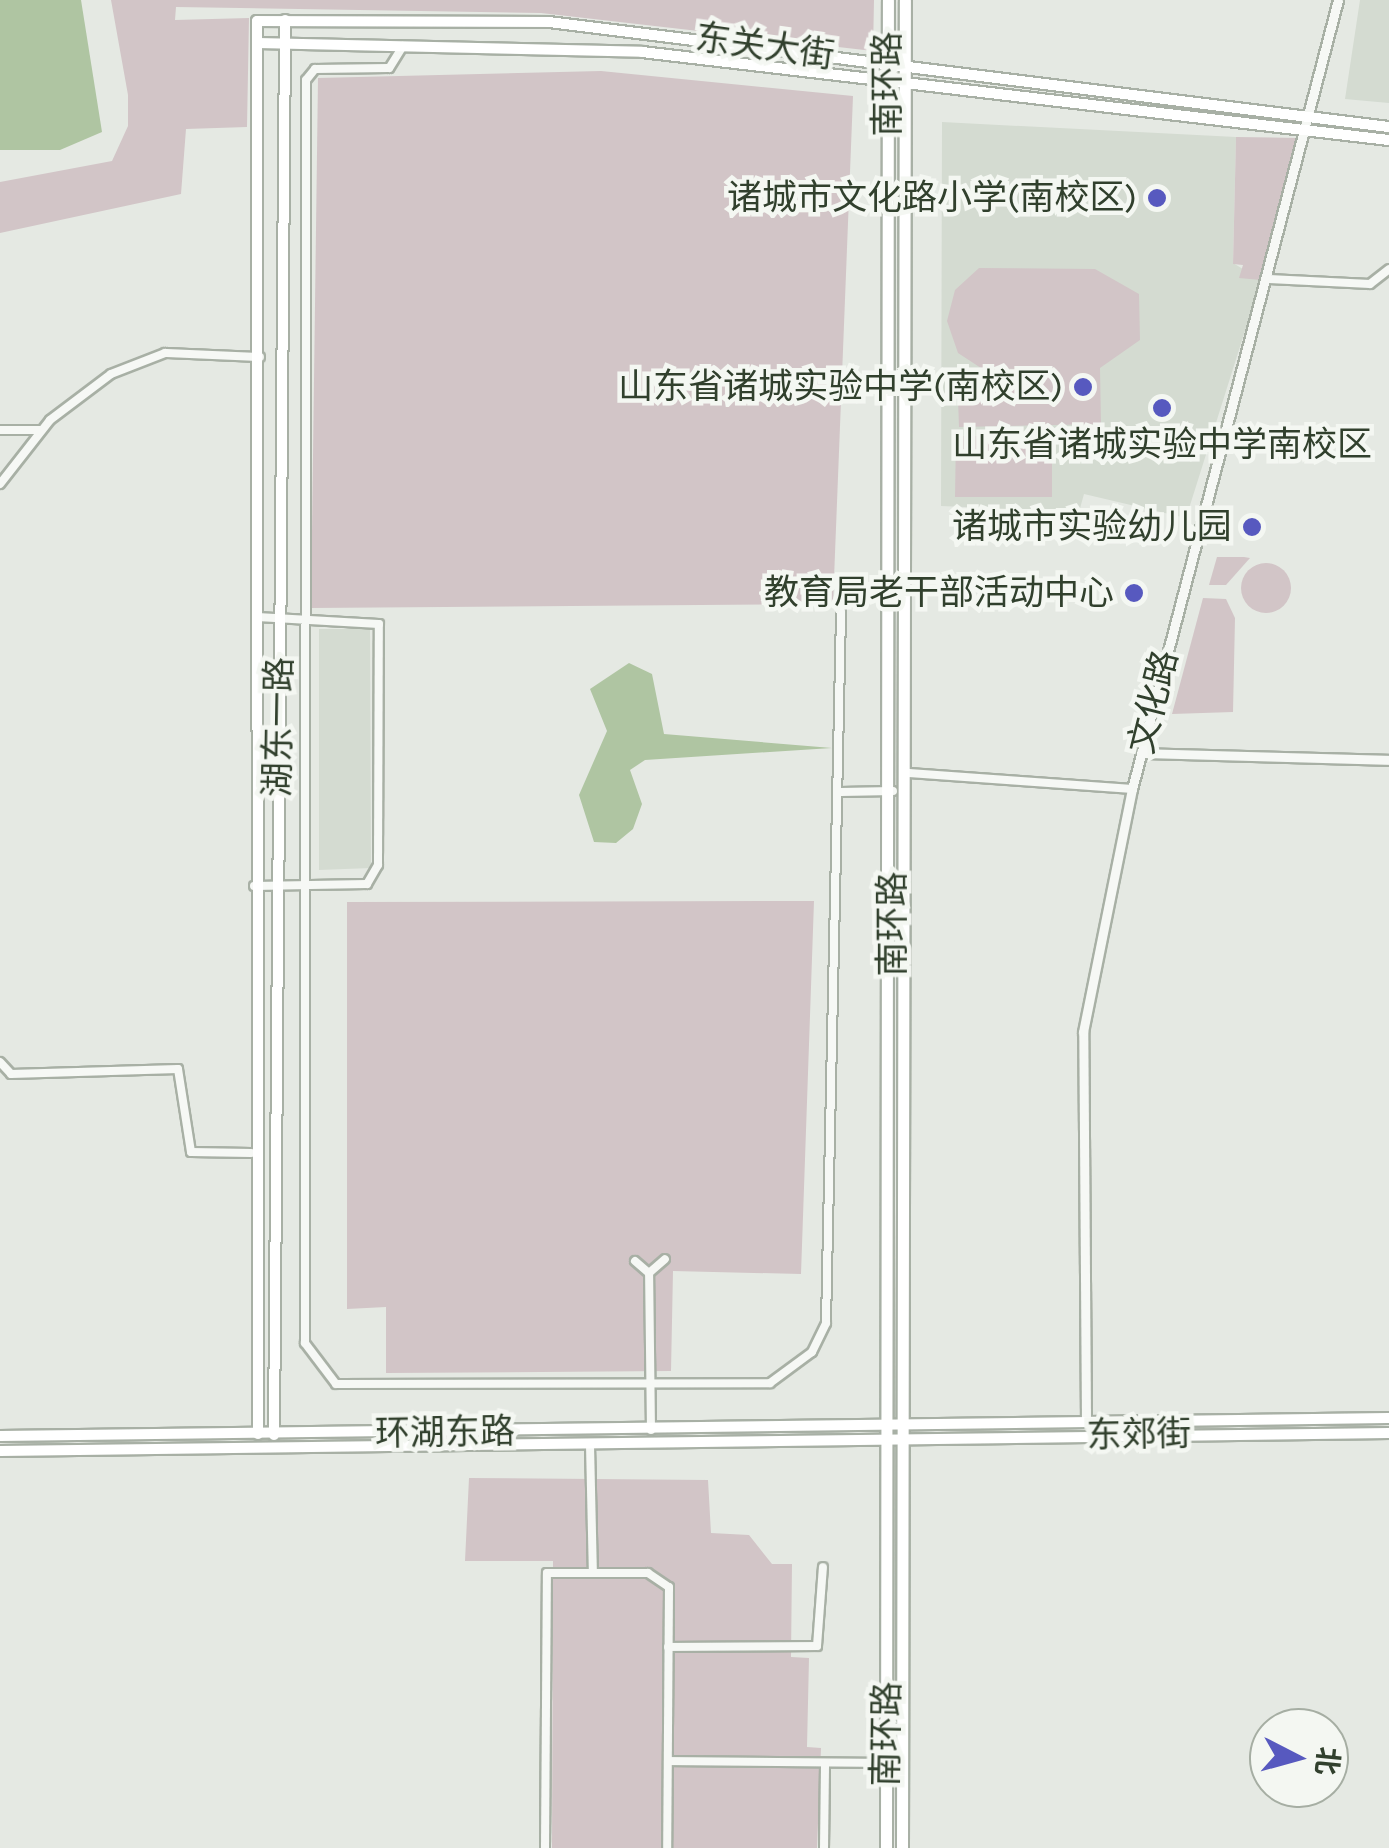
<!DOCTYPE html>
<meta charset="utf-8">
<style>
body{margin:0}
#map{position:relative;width:1389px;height:1848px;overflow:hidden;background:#e5e9e3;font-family:Karla,"Noto Sans SC",sans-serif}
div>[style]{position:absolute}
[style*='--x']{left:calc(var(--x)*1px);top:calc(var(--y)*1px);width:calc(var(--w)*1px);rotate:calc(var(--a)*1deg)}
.built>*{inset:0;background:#d4dbd1}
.green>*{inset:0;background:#d2c5c7}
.round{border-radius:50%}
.water>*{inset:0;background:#afc5a2}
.roads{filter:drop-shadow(2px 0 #a8b0a5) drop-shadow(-2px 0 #a8b0a5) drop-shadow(0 2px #a8b0a5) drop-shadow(0 -2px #a8b0a5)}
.minor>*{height:8px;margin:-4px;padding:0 4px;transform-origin:4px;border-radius:4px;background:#f6f8f5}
.tertiary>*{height:9px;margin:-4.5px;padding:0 4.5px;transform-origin:4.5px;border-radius:4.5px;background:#f6f8f5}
.secondary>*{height:10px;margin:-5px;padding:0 5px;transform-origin:5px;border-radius:5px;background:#fff}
.trunk>*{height:11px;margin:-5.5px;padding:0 5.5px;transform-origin:5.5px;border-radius:5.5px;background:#fff}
.dots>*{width:28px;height:28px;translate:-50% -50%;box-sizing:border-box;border:5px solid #f4f7f2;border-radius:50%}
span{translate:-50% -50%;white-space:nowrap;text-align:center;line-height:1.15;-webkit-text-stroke:9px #f4f7f2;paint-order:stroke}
.street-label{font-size:35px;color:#31402d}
.poi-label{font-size:35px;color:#31402d}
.right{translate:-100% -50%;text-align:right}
.north{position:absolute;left:1249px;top:1708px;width:100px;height:100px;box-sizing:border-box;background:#f4f7f2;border:2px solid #a6aea3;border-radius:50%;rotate:96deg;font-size:28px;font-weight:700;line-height:40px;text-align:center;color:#31402d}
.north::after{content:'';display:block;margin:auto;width:35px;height:45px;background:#5759bf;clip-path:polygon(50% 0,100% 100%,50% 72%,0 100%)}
</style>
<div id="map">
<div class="built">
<div style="clip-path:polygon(1360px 0,1389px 0,1389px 103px,1345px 99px)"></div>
<div style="clip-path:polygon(942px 122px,1236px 137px,1233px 263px,1261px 280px,1186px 518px,1084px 494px,1079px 512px,941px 506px)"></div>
<div style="clip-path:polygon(319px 629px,370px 629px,371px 868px,319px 870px)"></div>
</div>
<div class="green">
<div style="clip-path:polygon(111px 0,874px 0,873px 51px,541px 13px,176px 7px,175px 20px,249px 18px,247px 127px,186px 129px,181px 194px,0 233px,0 182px,112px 161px,128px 126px,128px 95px)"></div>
<div style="clip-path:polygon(601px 71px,853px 96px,833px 604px,311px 608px,318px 78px)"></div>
<div style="clip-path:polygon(1236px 137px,1299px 138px,1261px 280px,1239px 278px,1243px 265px,1233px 264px)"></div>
<div style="clip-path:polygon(979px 268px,1095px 269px,1139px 294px,1140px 340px,1100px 368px,1101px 424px,959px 427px,957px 370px,1018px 368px,981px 368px,958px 353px,947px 321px,955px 290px)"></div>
<div style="clip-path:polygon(956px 436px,1052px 436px,1052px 497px,955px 497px)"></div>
<div style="clip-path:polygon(1217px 557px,1244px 557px,1250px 558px,1226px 585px,1209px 585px)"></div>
<div class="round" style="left:1241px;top:563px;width:50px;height:50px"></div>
<div style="clip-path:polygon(1203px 598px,1226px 599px,1235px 618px,1233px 712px,1172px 714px)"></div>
<div style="clip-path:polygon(814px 901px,801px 1274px,673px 1271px,671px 1371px,386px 1373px,386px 1307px,347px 1309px,347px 902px)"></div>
<div style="clip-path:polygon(469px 1478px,708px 1480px,711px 1533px,749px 1535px,772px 1564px,792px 1564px,791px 1657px,809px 1658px,807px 1747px,821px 1748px,817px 1848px,552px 1848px,553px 1561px,465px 1561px)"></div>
</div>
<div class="water">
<div style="clip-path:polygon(0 0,81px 0,102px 132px,60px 150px,0 150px)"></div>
<div style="clip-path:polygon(629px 663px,652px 674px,664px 734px,832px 748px,645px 760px,630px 770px,642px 804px,633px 829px,616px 843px,594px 842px,579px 795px,607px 731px,590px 689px)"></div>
</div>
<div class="roads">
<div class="minor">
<div style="--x:403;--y:46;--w:26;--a:122"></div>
<div style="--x:389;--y:68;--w:74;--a:179.2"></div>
<div style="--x:315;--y:69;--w:14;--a:129"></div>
<div style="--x:306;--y:80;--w:1263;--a:90.05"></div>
<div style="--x:305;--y:1343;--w:51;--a:52.9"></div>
<div style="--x:336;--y:1384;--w:434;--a:-0.1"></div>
<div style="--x:770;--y:1383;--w:52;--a:-36.4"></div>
<div style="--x:812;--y:1352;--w:32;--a:-64"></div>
<div style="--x:826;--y:1323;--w:712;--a:-88.79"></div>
<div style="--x:1269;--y:279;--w:101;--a:2.8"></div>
<div style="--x:1370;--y:284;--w:24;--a:-38"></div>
<div style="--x:0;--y:430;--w:41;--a:0"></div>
<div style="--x:0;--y:484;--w:81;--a:-52"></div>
<div style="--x:50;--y:420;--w:76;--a:-37"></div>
<div style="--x:111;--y:374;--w:58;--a:-21.3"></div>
<div style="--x:165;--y:353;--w:95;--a:2.4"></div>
<div style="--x:909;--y:773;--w:224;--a:4.1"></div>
<div style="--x:841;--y:792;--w:52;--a:-1.1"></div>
<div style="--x:254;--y:886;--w:113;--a:-1"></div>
<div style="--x:367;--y:884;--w:22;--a:-60"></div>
<div style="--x:378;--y:865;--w:241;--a:-89.8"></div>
<div style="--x:379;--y:624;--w:122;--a:-176.7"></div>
<div style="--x:0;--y:1062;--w:16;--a:47"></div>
<div style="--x:11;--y:1074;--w:167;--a:-1.7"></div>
<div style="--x:178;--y:1069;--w:84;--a:81.1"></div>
<div style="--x:191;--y:1152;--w:60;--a:1"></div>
<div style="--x:635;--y:1261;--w:18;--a:41"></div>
<div style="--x:651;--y:1430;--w:157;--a:-90.7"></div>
<div style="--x:649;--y:1273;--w:21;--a:-41"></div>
<div style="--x:590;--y:1445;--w:128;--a:88.7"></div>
<div style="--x:668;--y:1647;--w:149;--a:-0.4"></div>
<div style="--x:817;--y:1646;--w:79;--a:-85.7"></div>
<div style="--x:668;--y:1761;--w:219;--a:0.5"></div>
<div style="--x:545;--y:1848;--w:275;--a:-89.6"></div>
<div style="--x:547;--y:1573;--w:101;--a:0"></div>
<div style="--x:648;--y:1573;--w:25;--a:34"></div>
<div style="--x:669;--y:1587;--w:261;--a:90.4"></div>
<div style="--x:824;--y:1848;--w:85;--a:-89.3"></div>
</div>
<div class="tertiary">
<div style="--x:1141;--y:753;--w:248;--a:1.6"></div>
<div style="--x:1086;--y:1420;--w:388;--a:-90.4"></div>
<div style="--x:1083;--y:1032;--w:248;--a:-78.6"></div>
<div style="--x:1132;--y:789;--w:815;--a:-75.37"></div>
</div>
<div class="secondary">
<div style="--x:258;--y:43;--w:384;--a:1.3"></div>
<div style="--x:642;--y:52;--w:752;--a:6.72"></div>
<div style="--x:258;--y:1434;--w:1413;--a:-90.04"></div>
<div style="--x:257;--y:21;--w:292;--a:0.2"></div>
<div style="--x:549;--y:22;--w:847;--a:7.13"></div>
<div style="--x:274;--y:1435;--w:1415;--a:-89.55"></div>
<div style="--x:0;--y:1436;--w:1389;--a:-0.74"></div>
<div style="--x:0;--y:1451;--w:1389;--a:-0.74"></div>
</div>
<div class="trunk">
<div style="--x:886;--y:1848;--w:1848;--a:-89.94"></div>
<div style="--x:902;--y:1848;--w:1848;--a:-89.91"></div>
</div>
</div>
<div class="dots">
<div style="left:1157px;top:198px;background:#5759bf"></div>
<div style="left:1083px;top:387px;background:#5759bf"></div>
<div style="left:1162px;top:408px;background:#5759bf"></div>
<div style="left:1252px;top:527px;background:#5759bf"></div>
<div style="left:1134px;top:593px;background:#5759bf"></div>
</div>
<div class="street-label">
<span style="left:765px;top:47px;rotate:8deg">东关大街</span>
<span style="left:888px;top:84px;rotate:-90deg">南环路</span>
<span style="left:1154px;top:702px;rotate:-76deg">文化路</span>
<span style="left:279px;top:727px;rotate:-89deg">湖东一路</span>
<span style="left:893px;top:924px;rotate:-90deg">南环路</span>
<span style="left:445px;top:1433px;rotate:-1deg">环湖东路</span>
<span style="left:1139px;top:1435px;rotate:-1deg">东郊街</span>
<span style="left:887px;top:1734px;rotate:-89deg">南环路</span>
</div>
<div class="poi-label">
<span class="right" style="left:1137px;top:198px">诸城市文化路小学(南校区)</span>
<span class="right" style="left:1063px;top:387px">山东省诸城实验中学(南校区)</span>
<span style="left:1162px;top:445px">山东省诸城实验中学南校区</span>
<span class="right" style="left:1232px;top:527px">诸城市实验幼儿园</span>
<span class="right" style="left:1114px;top:593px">教育局老干部活动中心</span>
</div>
<div class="north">北</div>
</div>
